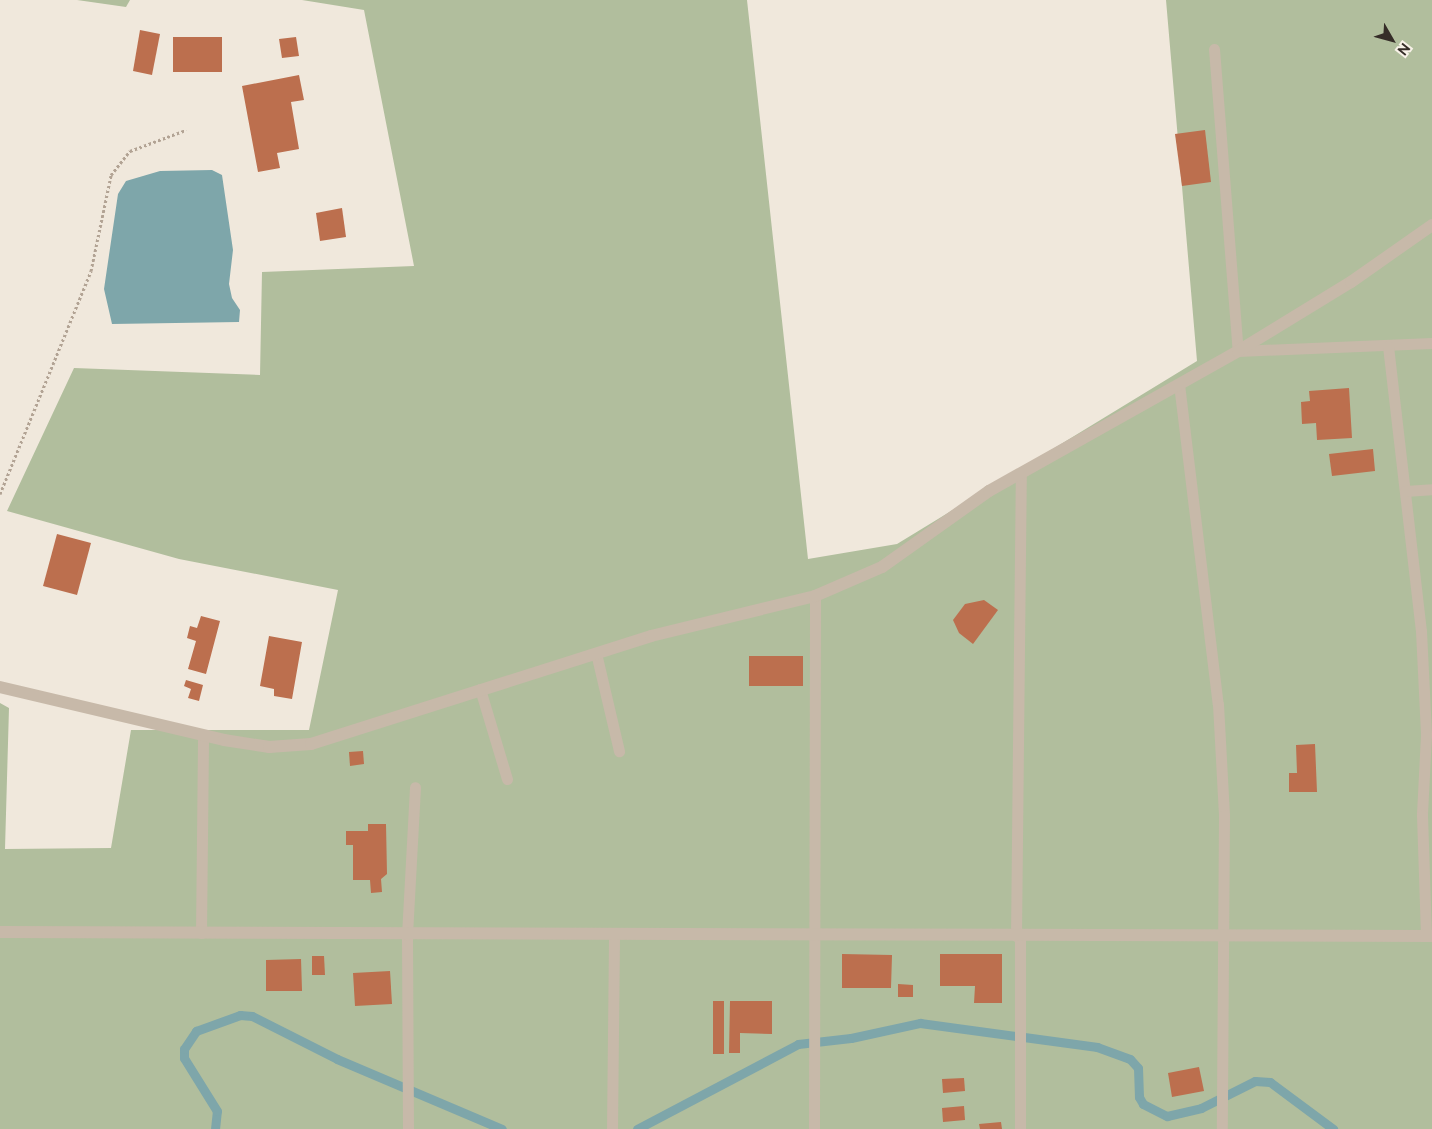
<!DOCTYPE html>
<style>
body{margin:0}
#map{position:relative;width:1432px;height:1129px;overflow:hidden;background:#f0e8dc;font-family:Raleway,sans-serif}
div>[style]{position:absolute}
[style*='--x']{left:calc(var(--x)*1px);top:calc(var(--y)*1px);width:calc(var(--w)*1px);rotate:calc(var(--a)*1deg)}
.green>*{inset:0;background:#b1be9d}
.water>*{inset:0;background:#7ea6aa}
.stream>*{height:9px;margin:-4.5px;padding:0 4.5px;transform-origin:4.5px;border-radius:4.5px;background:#7ea6aa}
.building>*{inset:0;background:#bc6f4e}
.path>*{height:3px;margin-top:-1.5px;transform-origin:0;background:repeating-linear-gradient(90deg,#b2a394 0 2.5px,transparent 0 5px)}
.service>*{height:11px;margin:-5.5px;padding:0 5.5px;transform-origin:5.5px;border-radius:5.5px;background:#c7b9a9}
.minor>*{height:12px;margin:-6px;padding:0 6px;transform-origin:6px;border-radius:6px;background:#c7b9a9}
span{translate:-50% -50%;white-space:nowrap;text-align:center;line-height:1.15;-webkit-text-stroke:4px #f8f2e8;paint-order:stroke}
.north{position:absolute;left:1367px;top:15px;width:50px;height:50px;-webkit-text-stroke:4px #f8f2e8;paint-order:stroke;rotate:128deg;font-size:14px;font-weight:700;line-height:20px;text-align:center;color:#352d28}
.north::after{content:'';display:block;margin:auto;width:18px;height:22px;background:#352d28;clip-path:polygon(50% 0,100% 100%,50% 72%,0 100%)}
</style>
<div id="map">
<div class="green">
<div style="clip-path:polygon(77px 0,130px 0,126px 7px)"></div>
<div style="clip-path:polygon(302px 0,747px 0,808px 559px,897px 544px,1197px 361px,1166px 0,1432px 0,1432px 1129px,0 1129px,0 703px,9px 708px,5px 849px,111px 848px,131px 730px,309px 730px,338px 590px,179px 559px,7px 511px,74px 368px,260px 375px,262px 272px,414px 266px,364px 10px)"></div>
</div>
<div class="water">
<div style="clip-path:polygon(212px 170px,222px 175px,233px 250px,229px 284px,232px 298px,240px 310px,239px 322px,112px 324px,104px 289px,118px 194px,126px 181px,160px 171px)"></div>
</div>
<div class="stream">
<div style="--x:215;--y:1129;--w:18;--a:-84"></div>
<div style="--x:217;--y:1111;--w:62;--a:-121.9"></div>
<div style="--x:184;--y:1058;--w:9;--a:-90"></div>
<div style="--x:184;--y:1049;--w:22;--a:-56"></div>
<div style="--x:196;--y:1031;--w:47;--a:-20"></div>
<div style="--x:240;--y:1015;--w:12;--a:5"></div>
<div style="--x:252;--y:1016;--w:95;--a:26.8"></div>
<div style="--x:337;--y:1059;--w:179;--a:23"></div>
<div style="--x:637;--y:1129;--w:182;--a:-27.8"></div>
<div style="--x:798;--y:1044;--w:53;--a:-6.5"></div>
<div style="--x:851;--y:1038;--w:71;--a:-12.3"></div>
<div style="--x:920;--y:1023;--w:179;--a:7.7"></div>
<div style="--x:1097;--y:1047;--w:35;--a:20"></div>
<div style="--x:1130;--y:1059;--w:12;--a:48"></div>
<div style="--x:1138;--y:1068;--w:29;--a:88"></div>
<div style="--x:1139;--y:1097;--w:8;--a:60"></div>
<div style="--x:1143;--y:1104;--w:27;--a:27"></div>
<div style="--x:1167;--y:1116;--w:35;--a:-13"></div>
<div style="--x:1201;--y:1108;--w:60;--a:-26.6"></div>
<div style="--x:1255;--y:1081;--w:15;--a:4"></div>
<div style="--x:1270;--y:1082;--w:79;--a:36.7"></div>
</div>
<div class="building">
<div style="clip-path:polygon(140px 30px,160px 34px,152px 75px,133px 71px)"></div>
<div style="clip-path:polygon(173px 37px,222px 37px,222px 72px,173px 72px)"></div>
<div style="clip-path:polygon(296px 37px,299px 56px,282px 58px,279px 39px)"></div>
<div style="clip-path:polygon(299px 75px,304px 100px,291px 102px,299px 149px,277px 153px,280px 168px,258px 172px,242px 86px)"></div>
<div style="clip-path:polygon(1205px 130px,1211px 182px,1182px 186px,1175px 134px)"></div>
<div style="clip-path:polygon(342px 208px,346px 237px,320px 241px,316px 213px)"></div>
<div style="clip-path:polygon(1349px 388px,1352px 438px,1317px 440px,1316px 423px,1302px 424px,1301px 402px,1310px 401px,1309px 391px)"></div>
<div style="clip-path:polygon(1373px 449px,1375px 471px,1332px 476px,1329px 454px)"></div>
<div style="clip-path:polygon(57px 534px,91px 543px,77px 595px,43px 586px)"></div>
<div style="clip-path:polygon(984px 600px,998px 610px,973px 644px,959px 633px,953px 620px,965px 604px)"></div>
<div style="clip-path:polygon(201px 616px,220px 621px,206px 674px,188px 669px,196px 641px,187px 638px,190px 626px,197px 628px)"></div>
<div style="clip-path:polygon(269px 636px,302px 642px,292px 699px,274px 696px,274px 689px,260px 686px)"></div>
<div style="clip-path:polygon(749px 656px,803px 656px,803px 686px,749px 686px)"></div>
<div style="clip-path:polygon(186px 680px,203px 685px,199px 701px,188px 698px,191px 689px,184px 686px)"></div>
<div style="clip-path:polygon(1315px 744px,1317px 792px,1289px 792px,1289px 773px,1297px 773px,1296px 745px)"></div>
<div style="clip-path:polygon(363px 751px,364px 764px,350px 766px,349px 752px)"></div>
<div style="clip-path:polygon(368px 824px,386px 824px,387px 874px,381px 879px,382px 892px,371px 893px,370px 880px,353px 880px,353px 845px,346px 845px,346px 831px,368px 831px)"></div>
<div style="clip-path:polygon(842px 954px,892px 955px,891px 988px,842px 988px)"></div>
<div style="clip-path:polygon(940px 954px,1002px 954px,1002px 1003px,974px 1003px,975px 986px,940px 986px)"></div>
<div style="clip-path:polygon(312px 956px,324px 956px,325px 975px,312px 975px)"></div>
<div style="clip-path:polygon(301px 959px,302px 991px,266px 991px,266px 960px)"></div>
<div style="clip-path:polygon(390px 971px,392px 1004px,355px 1006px,353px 973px)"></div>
<div style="clip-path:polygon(898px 984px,913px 985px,913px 997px,898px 997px)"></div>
<div style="clip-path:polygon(713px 1001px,724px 1001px,724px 1054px,713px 1054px)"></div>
<div style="clip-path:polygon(730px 1001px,772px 1001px,772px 1034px,740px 1033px,740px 1053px,729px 1053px)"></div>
<div style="clip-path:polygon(1199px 1067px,1204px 1091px,1172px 1097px,1168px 1073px)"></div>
<div style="clip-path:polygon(964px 1078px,965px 1091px,943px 1093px,942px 1079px)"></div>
<div style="clip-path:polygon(964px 1106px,965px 1120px,943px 1122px,942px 1108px)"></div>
<div style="clip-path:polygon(1001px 1122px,1002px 1129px,980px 1129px,979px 1124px)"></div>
</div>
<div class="path">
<div style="--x:0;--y:494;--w:241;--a:-67.8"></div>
<div style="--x:91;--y:271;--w:98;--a:-78.2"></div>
<div style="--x:111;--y:175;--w:31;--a:-52"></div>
<div style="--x:130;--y:151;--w:60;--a:-20.6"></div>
</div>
<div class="service">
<div style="--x:1214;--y:49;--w:303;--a:85.5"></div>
<div style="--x:1238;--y:351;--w:194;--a:-2.4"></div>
<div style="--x:1388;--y:346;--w:287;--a:83.4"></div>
<div style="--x:1421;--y:631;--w:104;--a:87.2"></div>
<div style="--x:1426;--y:735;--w:80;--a:92.9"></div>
<div style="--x:1422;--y:815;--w:121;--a:88.1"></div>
<div style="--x:1179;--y:384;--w:322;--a:83.1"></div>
<div style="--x:1218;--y:704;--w:111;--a:86.9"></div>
<div style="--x:1224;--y:815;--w:314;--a:90.4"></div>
<div style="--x:1405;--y:491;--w:27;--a:-4"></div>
<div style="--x:596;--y:653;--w:101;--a:76.8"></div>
<div style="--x:480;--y:689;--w:94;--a:73.3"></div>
<div style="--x:201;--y:933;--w:198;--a:-89.4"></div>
<div style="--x:1016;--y:936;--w:463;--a:-89.4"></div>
<div style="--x:1020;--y:936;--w:193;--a:90"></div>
<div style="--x:408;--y:1129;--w:194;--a:-90.3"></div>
<div style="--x:407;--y:935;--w:148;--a:-86.9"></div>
<div style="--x:612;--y:1129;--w:193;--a:-89.4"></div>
<div style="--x:814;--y:1129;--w:533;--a:-89.89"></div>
</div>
<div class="minor">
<div style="--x:0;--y:687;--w:230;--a:13.3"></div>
<div style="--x:224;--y:740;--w:46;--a:8.8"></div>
<div style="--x:269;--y:747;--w:42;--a:-4.1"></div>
<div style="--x:311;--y:744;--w:357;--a:-17.6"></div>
<div style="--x:651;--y:636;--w:169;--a:-13.7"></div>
<div style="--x:815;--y:596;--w:73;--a:-23.4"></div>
<div style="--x:882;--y:567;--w:131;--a:-35.4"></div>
<div style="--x:989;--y:491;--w:286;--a:-29.3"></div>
<div style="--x:1238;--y:351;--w:132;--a:-31.4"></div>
<div style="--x:1351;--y:282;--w:99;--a:-35.1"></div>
<div style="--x:0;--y:932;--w:1432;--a:0.16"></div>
</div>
<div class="north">N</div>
</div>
